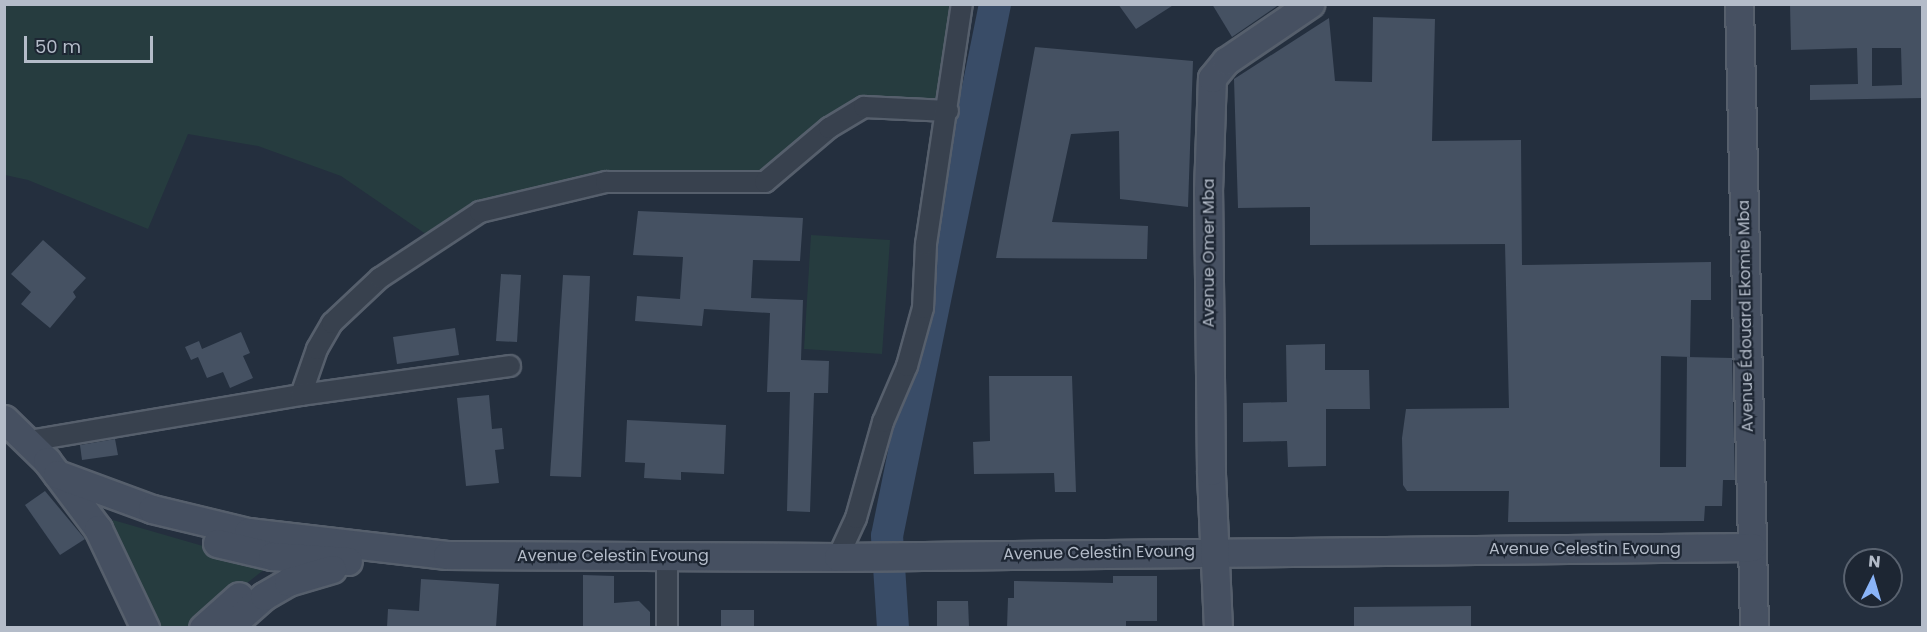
<!DOCTYPE html>
<meta charset="utf-8">
<style>
body{margin:0}
#map{position:relative;width:1927px;height:632px;overflow:hidden;background:#242f3e;font-family:Poppins,sans-serif}
div>[style]{position:absolute}
[style*='--x']{left:calc(var(--x)*1px);top:calc(var(--y)*1px);width:calc(var(--w)*1px);rotate:calc(var(--a)*1deg)}
.green>*{inset:0;background:#263c3f}
.river>*{height:32px;margin:-16px;padding:0 16px;transform-origin:16px;border-radius:16px;background:#394c67}
.building>*{inset:0;background:#455162}
.roads{filter:drop-shadow(2px 0 #565f6c) drop-shadow(-2px 0 #565f6c) drop-shadow(0 2px #565f6c) drop-shadow(0 -2px #565f6c)}
.street>*{height:20px;margin:-10px;padding:0 10px;transform-origin:10px;border-radius:10px;background:#38414e}
.secondary>*{height:27px;margin:-13.5px;padding:0 13.5px;transform-origin:13.5px;border-radius:13.5px;background:#465061}
span{translate:-50% -50%;white-space:nowrap;text-align:center;line-height:1.15;-webkit-text-stroke:4.5px #1d2633;paint-order:stroke}
.street-label{font-size:16px;color:#b4bcc9}
.frame{position:absolute;inset:0;border:6px solid #b4bcc9;pointer-events:none}
.north{position:absolute;left:1843px;top:548px;width:60px;height:60px;box-sizing:border-box;background:#1d2633;border:2px solid #59626f;border-radius:50%;rotate:5deg;font-size:16px;font-weight:700;line-height:24px;text-align:center;color:#b4bcc9}
.north::after{content:'';display:block;margin:auto;width:21px;height:27px;background:#8ab4f8;clip-path:polygon(50% 0,100% 100%,50% 72%,0 100%)}
.scale{position:absolute;left:24px;top:36px;width:129px;height:27px;box-sizing:border-box;border:3px solid #b4bcc9;border-top:0;padding-left:8px;font-size:18px;line-height:21px;white-space:nowrap;color:#b4bcc9;-webkit-text-stroke:4px #1d2633;paint-order:stroke}
</style>
<div id="map">
<div class="green">
<div style="clip-path:polygon(5px 5px,962px 5px,948px 111px,864px 107px,765px 182px,606px 182px,480px 212px,436px 241px,341px 176px,258px 146px,188px 134px,148px 229px,28px 180px,5px 175px)"></div>
<div style="clip-path:polygon(811px 235px,890px 240px,882px 354px,804px 349px)"></div>
<div style="clip-path:polygon(113px 520px,241px 557px,270px 565px,191px 627px,158px 627px,137px 574px,109px 523px)"></div>
</div>
<div class="river">
<div style="--x:893;--y:628;--w:92;--a:-93.7"></div>
<div style="--x:887;--y:536;--w:543;--a:-78.52"></div>
</div>
<div class="building">
<div style="clip-path:polygon(1118px 4px,1175px 4px,1136px 29px)"></div>
<div style="clip-path:polygon(1212px 4px,1280px 4px,1232px 37px)"></div>
<div style="clip-path:polygon(evenodd,1790px 4px,1923px 4px,1923px 98px,1810px 100px,1810px 85px,1858px 84px,1857px 48px,1791px 50px,1790px 4px,1872px 48px,1901px 48px,1902px 85px,1872px 86px,1872px 48px)"></div>
<div style="clip-path:polygon(1373px 17px,1435px 19px,1432px 141px,1521px 140px,1522px 265px,1711px 262px,1711px 300px,1691px 300px,1690px 357px,1661px 356px,1660px 467px,1686px 467px,1687px 357px,1732px 358px,1735px 480px,1723px 480px,1722px 506px,1705px 506px,1704px 521px,1508px 522px,1509px 491px,1407px 491px,1403px 485px,1402px 438px,1406px 409px,1509px 408px,1505px 244px,1310px 245px,1310px 207px,1238px 208px,1234px 79px,1329px 18px,1335px 81px,1372px 82px)"></div>
<div style="clip-path:polygon(1035px 47px,1193px 61px,1188px 207px,1120px 199px,1119px 131px,1071px 134px,1052px 222px,1148px 226px,1147px 259px,996px 258px)"></div>
<div style="clip-path:polygon(638px 211px,803px 218px,800px 261px,753px 260px,751px 298px,803px 300px,801px 360px,829px 361px,828px 393px,814px 393px,810px 512px,787px 511px,790px 392px,767px 392px,770px 313px,704px 309px,702px 326px,635px 321px,637px 296px,680px 299px,683px 257px,633px 255px)"></div>
<div style="clip-path:polygon(43px 240px,86px 278px,73px 292px,76px 297px,50px 328px,21px 304px,31px 292px,11px 274px)"></div>
<div style="clip-path:polygon(501px 274px,521px 275px,517px 342px,496px 341px)"></div>
<div style="clip-path:polygon(563px 275px,590px 276px,581px 477px,550px 476px)"></div>
<div style="clip-path:polygon(455px 328px,459px 355px,397px 364px,393px 337px)"></div>
<div style="clip-path:polygon(241px 332px,250px 353px,243px 356px,253px 378px,230px 388px,223px 372px,207px 378px,198px 357px,191px 360px,185px 347px,199px 341px,202px 349px)"></div>
<div style="clip-path:polygon(1325px 344px,1325px 370px,1369px 370px,1370px 409px,1326px 409px,1326px 466px,1288px 467px,1287px 441px,1243px 442px,1243px 403px,1287px 402px,1286px 345px)"></div>
<div style="clip-path:polygon(989px 376px,1072px 376px,1076px 492px,1055px 492px,1054px 473px,974px 474px,973px 442px,990px 441px)"></div>
<div style="clip-path:polygon(489px 395px,492px 429px,502px 428px,504px 449px,495px 450px,499px 483px,466px 486px,457px 398px)"></div>
<div style="clip-path:polygon(627px 420px,726px 425px,724px 474px,681px 472px,681px 480px,644px 478px,645px 463px,625px 462px)"></div>
<div style="clip-path:polygon(115px 439px,118px 455px,82px 460px,80px 445px)"></div>
<div style="clip-path:polygon(45px 491px,85px 539px,60px 555px,25px 505px)"></div>
<div style="clip-path:polygon(583px 575px,614px 576px,614px 603px,639px 601px,650px 612px,650px 627px,583px 627px)"></div>
<div style="clip-path:polygon(1113px 576px,1157px 576px,1157px 621px,1126px 621px,1126px 627px,1007px 627px,1008px 598px,1014px 598px,1014px 581px,1113px 583px)"></div>
<div style="clip-path:polygon(421px 579px,499px 584px,496px 627px,387px 627px,388px 609px,419px 611px)"></div>
<div style="clip-path:polygon(937px 601px,968px 601px,969px 627px,937px 627px)"></div>
<div style="clip-path:polygon(1471px 606px,1471px 627px,1354px 627px,1354px 607px)"></div>
<div style="clip-path:polygon(721px 610px,754px 610px,754px 627px,721px 627px)"></div>
</div>
<div class="roads">
<div class="street">
<div style="--x:301;--y:395;--w:49;--a:-70.8"></div>
<div style="--x:317;--y:349;--w:30;--a:-60"></div>
<div style="--x:332;--y:323;--w:66;--a:-43.2"></div>
<div style="--x:380;--y:278;--w:120;--a:-33.4"></div>
<div style="--x:480;--y:212;--w:130;--a:-13.4"></div>
<div style="--x:606;--y:182;--w:159;--a:0"></div>
<div style="--x:765;--y:182;--w:84;--a:-40.2"></div>
<div style="--x:829;--y:128;--w:41;--a:-31"></div>
<div style="--x:864;--y:107;--w:84;--a:2.7"></div>
<div style="--x:29;--y:441;--w:276;--a:-9.6"></div>
<div style="--x:301;--y:395;--w:211;--a:-7.9"></div>
<div style="--x:838;--y:557;--w:43;--a:-65.2"></div>
<div style="--x:856;--y:518;--w:100;--a:-74.3"></div>
<div style="--x:883;--y:422;--w:61;--a:-66.8"></div>
<div style="--x:907;--y:366;--w:60;--a:-74.6"></div>
<div style="--x:923;--y:308;--w:64;--a:-87.3"></div>
<div style="--x:926;--y:244;--w:243;--a:-81.5"></div>
<div style="--x:667;--y:628;--w:72;--a:-90"></div>
</div>
<div class="secondary">
<div style="--x:1739;--y:4;--w:624;--a:88.62"></div>
<div style="--x:4;--y:419;--w:60;--a:44.3"></div>
<div style="--x:47;--y:461;--w:85;--a:53.1"></div>
<div style="--x:98;--y:529;--w:110;--a:64.6"></div>
<div style="--x:57;--y:474;--w:101;--a:20.2"></div>
<div style="--x:152;--y:509;--w:99;--a:13.5"></div>
<div style="--x:248;--y:532;--w:200;--a:6.6"></div>
<div style="--x:447;--y:555;--w:391;--a:0.3"></div>
<div style="--x:838;--y:557;--w:914;--a:-0.63"></div>
<div style="--x:217;--y:543;--w:57;--a:13.3"></div>
<div style="--x:272;--y:556;--w:76;--a:3.8"></div>
<div style="--x:203;--y:628;--w:48;--a:-41.6"></div>
<div style="--x:228;--y:628;--w:48;--a:-41.6"></div>
<div style="--x:264;--y:596;--w:28;--a:-30"></div>
<div style="--x:288;--y:582;--w:46;--a:-16.5"></div>
<div style="--x:1218;--y:628;--w:157;--a:-92.6"></div>
<div style="--x:1211;--y:471;--w:280;--a:-90.6"></div>
<div style="--x:1208;--y:191;--w:113;--a:-88"></div>
<div style="--x:1212;--y:78;--w:22;--a:-51"></div>
<div style="--x:1226;--y:61;--w:102;--a:-34.2"></div>
</div>
</div>
<div class="street-label">
<span style="left:1209px;top:253px;rotate:-90deg">Avenue Omer Mba</span>
<span style="left:1746px;top:316px;rotate:-91deg">Avenue Édouard Ekomie Mba</span>
<span style="left:1585px;top:549px">Avenue Celestin Evoung</span>
<span style="left:1099px;top:553px;rotate:-1deg">Avenue Celestin Evoung</span>
<span style="left:613px;top:556px">Avenue Celestin Evoung</span>
</div>
<div class="frame"></div>
<div class="north">N</div>
<div class="scale">50 m</div>
</div>
